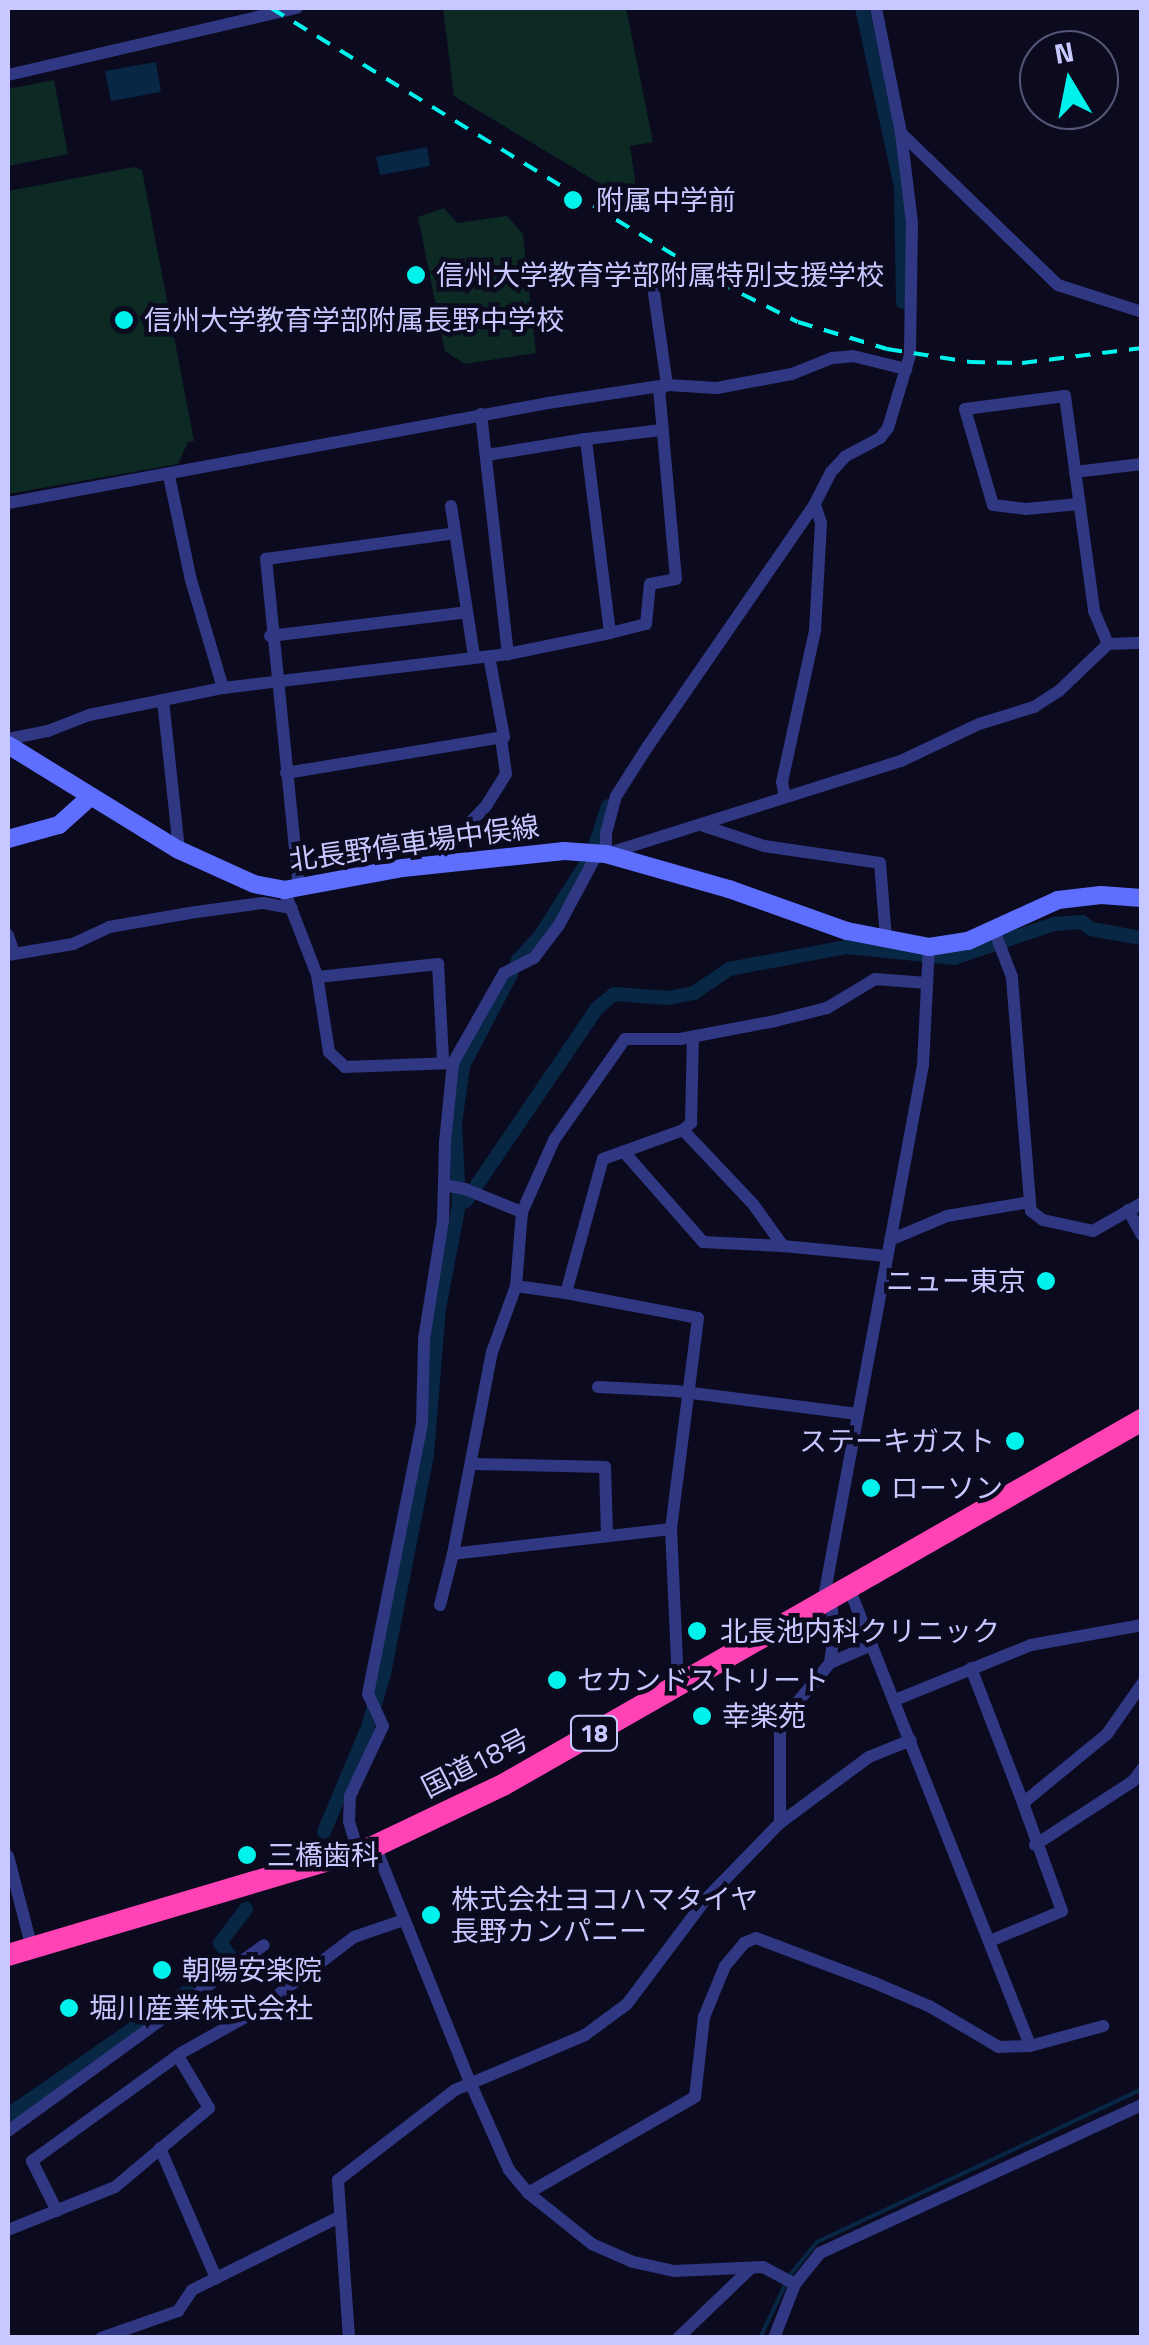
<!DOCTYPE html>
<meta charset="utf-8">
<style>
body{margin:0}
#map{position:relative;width:1149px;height:2345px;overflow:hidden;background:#0b0a1f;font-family:"Titillium Web","Noto Sans JP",sans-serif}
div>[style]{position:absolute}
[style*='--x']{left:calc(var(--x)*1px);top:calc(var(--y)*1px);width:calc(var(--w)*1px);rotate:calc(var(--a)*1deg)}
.green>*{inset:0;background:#0c2924}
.water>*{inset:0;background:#072745}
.stream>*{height:4px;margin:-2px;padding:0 2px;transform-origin:2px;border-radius:2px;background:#072745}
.canal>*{height:14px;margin:-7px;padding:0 7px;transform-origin:7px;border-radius:7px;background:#072745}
.street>*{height:12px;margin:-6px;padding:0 6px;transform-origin:6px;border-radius:6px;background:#303783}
.secondary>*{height:18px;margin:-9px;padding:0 9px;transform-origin:9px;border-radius:9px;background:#5e6eff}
.highway>*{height:22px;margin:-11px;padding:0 11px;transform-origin:11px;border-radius:11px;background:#ff42b4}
.rail>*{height:4px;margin-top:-2px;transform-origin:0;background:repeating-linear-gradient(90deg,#00f2ed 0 15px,transparent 0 27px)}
.dots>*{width:28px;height:28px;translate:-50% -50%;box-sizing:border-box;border:5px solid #0b0a1f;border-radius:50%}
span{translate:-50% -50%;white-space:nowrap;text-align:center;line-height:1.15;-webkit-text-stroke:9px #0b0a1f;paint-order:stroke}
.shield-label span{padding:2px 8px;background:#0b0a1f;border:2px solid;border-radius:8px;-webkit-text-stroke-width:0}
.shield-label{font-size:25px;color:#c7c8ff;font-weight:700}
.poi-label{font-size:28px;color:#c7c8ff}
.left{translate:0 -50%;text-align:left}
.right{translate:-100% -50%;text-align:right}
.street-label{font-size:28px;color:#c7c8ff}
.frame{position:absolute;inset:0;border:10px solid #c7c8ff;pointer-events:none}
.north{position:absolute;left:1019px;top:30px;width:100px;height:100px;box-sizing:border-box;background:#0b0a1f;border:2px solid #565679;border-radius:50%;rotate:350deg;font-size:28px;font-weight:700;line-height:40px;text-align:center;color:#c7c8ff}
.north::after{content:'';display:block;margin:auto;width:35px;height:45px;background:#00f2ed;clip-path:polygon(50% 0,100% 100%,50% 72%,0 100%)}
</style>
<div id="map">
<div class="green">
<div style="clip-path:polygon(443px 8px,626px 8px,653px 142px,630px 146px,639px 207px,454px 96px)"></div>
<div style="clip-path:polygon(54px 80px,68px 154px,8px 166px,8px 89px)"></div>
<div style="clip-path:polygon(134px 167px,142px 170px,194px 441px,188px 442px,178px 464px,8px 494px,8px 191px)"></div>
<div style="clip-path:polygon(444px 208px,457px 223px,507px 216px,523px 234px,536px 353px,465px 364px,445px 351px,418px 217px)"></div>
</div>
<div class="water">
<div style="clip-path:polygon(156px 62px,161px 92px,111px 101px,105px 71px)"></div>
<div style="clip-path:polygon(427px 147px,430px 166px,380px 175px,376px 157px)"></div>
</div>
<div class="stream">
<div style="--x:790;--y:2275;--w:43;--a:-50.7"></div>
<div style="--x:817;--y:2242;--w:359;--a:-25.2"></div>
<div style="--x:760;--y:2338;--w:61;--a:-64.7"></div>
</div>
<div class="canal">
<div style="--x:862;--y:8;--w:183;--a:77.7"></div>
<div style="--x:901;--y:187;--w:115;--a:89"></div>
<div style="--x:596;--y:843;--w:39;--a:-72"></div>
<div style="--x:517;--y:961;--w:34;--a:-47"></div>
<div style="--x:540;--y:936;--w:85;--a:-57.4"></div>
<div style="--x:466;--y:1201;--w:233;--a:-55.8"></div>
<div style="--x:597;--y:1008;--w:22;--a:-39"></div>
<div style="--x:614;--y:994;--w:55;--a:4.2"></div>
<div style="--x:669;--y:998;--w:25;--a:-11"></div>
<div style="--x:694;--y:993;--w:42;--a:-34.4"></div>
<div style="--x:729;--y:969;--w:120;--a:-10.6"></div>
<div style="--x:847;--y:947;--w:108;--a:5.9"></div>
<div style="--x:954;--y:958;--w:106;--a:-18.8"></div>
<div style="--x:1054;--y:924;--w:28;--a:-4"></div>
<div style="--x:1082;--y:922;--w:11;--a:38"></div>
<div style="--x:1091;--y:929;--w:52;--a:10"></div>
<div style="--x:324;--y:1832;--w:114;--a:-67.3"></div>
<div style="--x:368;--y:1727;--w:55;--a:-73.2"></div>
<div style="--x:384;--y:1674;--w:224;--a:-78.9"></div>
<div style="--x:427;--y:1454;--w:146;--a:-85.3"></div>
<div style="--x:439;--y:1308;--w:106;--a:-79.1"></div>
<div style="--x:459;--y:1204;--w:81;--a:-92.8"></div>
<div style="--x:455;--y:1123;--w:58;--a:-82"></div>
<div style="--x:463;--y:1066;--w:104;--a:-62.4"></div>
<div style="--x:8;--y:2115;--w:273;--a:-34.6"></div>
<div style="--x:233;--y:1960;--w:21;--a:-127"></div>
<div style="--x:220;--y:1943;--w:43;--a:-52.6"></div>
</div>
<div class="street">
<div style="--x:876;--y:8;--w:127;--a:78.7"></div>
<div style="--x:901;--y:133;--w:219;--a:44.1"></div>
<div style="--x:1058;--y:285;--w:88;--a:17.8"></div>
<div style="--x:8;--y:75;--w:297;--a:-13.1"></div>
<div style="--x:901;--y:133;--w:91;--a:83"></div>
<div style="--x:912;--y:223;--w:132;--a:90.9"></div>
<div style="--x:910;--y:355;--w:76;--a:106.8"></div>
<div style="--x:888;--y:428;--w:13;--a:129"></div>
<div style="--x:880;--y:438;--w:40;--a:152"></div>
<div style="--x:845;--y:457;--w:21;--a:133"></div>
<div style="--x:831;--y:472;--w:36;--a:117"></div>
<div style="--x:815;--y:504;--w:294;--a:124.6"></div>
<div style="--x:648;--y:746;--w:59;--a:122.6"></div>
<div style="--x:616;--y:796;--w:38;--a:105"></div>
<div style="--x:606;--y:833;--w:21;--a:90"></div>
<div style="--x:606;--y:854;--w:309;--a:-17.5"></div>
<div style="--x:901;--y:761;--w:86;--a:-25.4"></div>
<div style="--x:979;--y:724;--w:58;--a:-17.2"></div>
<div style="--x:1034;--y:707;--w:30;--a:-33"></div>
<div style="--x:1059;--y:691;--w:68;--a:-43.8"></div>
<div style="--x:1108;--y:644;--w:34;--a:-2"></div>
<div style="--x:481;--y:414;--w:242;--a:83.6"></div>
<div style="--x:487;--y:455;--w:100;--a:-9.2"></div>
<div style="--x:1075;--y:472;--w:67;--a:-6.8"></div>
<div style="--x:169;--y:476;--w:106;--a:78.1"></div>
<div style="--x:191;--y:580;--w:113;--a:73.5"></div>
<div style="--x:8;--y:503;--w:549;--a:-10.49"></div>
<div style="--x:548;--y:403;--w:120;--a:-8.6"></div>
<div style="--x:667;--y:385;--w:50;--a:3.4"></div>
<div style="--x:717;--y:388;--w:76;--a:-10.6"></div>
<div style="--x:792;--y:374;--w:43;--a:-21.8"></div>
<div style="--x:832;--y:358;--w:21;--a:-5"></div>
<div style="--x:853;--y:356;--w:55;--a:13.8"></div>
<div style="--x:1079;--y:504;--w:53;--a:174.6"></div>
<div style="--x:1026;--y:509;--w:33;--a:-173"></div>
<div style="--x:993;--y:505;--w:100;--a:-106.3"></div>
<div style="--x:965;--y:409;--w:101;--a:-7.4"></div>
<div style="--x:1065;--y:396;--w:217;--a:82.3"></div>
<div style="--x:1094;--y:611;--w:36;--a:67"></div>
<div style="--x:451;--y:506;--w:153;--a:81.3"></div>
<div style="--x:610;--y:633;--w:37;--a:-14"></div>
<div style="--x:646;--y:624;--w:40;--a:-84.3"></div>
<div style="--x:650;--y:584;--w:26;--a:-11"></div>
<div style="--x:676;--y:579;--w:190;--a:-95.1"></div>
<div style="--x:659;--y:390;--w:9;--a:-32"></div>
<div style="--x:667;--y:385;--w:99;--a:-98.1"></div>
<div style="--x:270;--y:636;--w:198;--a:-6.9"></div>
<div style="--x:163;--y:700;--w:151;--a:83.9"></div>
<div style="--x:8;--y:739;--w:41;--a:-11.3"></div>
<div style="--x:48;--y:731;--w:44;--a:-21.3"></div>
<div style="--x:89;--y:715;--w:137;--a:-11.4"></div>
<div style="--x:223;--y:688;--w:287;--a:-6.8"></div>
<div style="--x:508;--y:654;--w:104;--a:-11.6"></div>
<div style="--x:610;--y:633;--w:195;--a:-97.1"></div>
<div style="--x:586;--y:439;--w:77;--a:-6.8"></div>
<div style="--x:286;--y:773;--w:221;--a:-9.4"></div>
<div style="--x:504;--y:737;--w:82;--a:-100.5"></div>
<div style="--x:785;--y:797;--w:15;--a:-101"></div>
<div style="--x:782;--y:782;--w:155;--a:-77.7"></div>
<div style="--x:815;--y:631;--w:108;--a:-86.8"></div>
<div style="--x:821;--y:523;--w:20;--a:-108"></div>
<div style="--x:704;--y:826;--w:63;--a:18.4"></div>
<div style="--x:764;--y:846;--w:117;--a:8.3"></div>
<div style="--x:880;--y:863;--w:76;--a:85.5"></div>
<div style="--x:447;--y:864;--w:16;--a:-94"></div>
<div style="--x:446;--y:848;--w:58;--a:-46.4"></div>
<div style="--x:486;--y:806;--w:38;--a:-58"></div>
<div style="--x:506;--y:774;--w:36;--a:-98"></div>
<div style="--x:299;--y:889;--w:332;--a:-95.7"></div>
<div style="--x:266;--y:559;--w:191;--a:-7.8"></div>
<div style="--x:284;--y:890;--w:91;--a:68.8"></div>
<div style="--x:317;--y:975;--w:78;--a:81.1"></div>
<div style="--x:329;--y:1052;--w:22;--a:43"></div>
<div style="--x:345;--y:1067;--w:108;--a:-2.1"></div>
<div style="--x:8;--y:935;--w:20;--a:72"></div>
<div style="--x:8;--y:955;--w:66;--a:-9.6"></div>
<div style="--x:73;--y:944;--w:40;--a:-25"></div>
<div style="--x:109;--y:927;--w:88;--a:-9.8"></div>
<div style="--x:196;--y:912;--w:68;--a:-7.7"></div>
<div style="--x:263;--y:903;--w:29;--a:10"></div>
<div style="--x:318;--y:977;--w:121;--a:-6.2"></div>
<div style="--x:438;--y:964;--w:97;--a:87"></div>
<div style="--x:683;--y:1130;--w:102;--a:46.6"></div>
<div style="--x:753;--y:1204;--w:52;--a:54.5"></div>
<div style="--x:783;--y:1246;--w:104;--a:5.5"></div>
<div style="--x:624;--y:1152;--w:120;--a:48.7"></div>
<div style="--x:703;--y:1242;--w:80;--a:2.9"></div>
<div style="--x:444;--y:1185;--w:21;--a:11"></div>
<div style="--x:465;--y:1189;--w:61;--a:22"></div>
<div style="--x:1030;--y:1202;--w:9;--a:84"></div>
<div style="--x:1031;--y:1211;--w:15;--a:37"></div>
<div style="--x:1043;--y:1220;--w:51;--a:12.4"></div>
<div style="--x:1093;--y:1231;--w:56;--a:-29.7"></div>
<div style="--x:1128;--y:1210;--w:29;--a:61"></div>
<div style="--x:890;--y:1240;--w:62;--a:-22.8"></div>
<div style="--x:947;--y:1216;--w:84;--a:-9.6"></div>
<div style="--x:1030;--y:1202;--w:226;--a:-94.6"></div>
<div style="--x:1012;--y:977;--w:50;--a:-111"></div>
<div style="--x:516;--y:1286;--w:50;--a:8"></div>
<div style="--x:566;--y:1293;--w:139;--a:-74.6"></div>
<div style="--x:603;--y:1159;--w:85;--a:-19.9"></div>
<div style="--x:683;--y:1130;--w:11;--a:-41"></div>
<div style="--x:691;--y:1123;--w:86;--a:-88.7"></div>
<div style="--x:566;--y:1293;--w:134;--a:10.7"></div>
<div style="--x:698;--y:1318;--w:213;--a:97.3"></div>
<div style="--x:671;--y:1529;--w:156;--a:87.4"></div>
<div style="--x:598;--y:1387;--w:78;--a:2.9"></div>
<div style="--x:676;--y:1391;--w:183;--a:7.2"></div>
<div style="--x:472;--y:1464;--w:133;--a:1.3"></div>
<div style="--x:605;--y:1467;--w:68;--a:88.3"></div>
<div style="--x:671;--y:1529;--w:219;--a:173.5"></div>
<div style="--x:453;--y:1554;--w:206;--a:-79.1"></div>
<div style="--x:492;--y:1352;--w:70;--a:-70"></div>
<div style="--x:516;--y:1286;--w:74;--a:-85.4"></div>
<div style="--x:522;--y:1212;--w:79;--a:-66"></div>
<div style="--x:554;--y:1140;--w:123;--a:-54.9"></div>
<div style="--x:625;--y:1039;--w:55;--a:0"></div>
<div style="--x:680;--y:1039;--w:97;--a:-10.7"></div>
<div style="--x:775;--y:1021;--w:54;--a:-14"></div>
<div style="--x:827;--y:1008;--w:56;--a:-31.1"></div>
<div style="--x:875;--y:979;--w:52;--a:4.4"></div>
<div style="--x:849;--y:1588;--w:492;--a:68.4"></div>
<div style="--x:823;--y:1602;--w:546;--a:-79.45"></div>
<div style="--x:923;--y:1065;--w:118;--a:-87.1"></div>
<div style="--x:440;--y:1605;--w:53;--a:-75.7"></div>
<div style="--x:830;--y:1663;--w:45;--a:-23.7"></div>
<div style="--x:971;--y:1668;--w:145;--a:68.9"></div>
<div style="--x:895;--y:1700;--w:147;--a:-22"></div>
<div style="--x:1031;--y:1645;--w:113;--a:-10.2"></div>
<div style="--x:780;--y:1823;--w:111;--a:-36.6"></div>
<div style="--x:869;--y:1757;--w:45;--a:-22"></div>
<div style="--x:1035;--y:1845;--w:117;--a:-33.1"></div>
<div style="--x:1133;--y:1781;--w:15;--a:-53"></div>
<div style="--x:375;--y:1846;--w:254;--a:68.1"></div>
<div style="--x:470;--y:2082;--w:96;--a:66.1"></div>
<div style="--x:509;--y:2170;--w:30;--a:50"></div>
<div style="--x:358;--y:1851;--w:30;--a:-107"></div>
<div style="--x:349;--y:1822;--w:26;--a:-88"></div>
<div style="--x:350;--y:1796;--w:77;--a:-64.8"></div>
<div style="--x:383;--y:1726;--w:35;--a:-115"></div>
<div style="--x:368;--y:1694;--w:276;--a:-78.7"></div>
<div style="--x:422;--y:1423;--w:84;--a:-88.6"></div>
<div style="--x:424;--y:1339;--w:121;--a:-80.9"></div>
<div style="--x:443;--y:1220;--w:78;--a:-88.5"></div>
<div style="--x:445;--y:1142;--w:79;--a:-84.2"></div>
<div style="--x:453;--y:1063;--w:103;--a:-60.5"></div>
<div style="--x:504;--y:973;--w:34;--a:-27"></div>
<div style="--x:534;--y:958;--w:41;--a:-52.9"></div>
<div style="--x:559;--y:925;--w:81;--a:-61.8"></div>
<div style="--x:8;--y:1856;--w:95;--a:75.4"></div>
<div style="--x:990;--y:1941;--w:78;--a:-22.6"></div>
<div style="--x:1062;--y:1911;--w:115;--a:-109.9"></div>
<div style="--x:1023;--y:1803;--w:109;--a:-39.4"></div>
<div style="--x:1107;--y:1734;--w:61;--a:-55"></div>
<div style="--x:8;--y:2131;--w:316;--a:-36"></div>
<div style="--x:160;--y:2148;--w:142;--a:66.7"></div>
<div style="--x:57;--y:2211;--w:56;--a:-116.6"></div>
<div style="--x:32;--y:2161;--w:184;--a:-35.9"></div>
<div style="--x:181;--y:2053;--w:88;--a:-29.2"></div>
<div style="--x:258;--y:2010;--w:121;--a:-37.2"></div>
<div style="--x:354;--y:1937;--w:53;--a:-18.8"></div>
<div style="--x:8;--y:2230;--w:115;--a:-21.9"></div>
<div style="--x:115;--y:2187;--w:123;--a:-40"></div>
<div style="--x:209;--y:2108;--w:61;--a:-120.8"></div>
<div style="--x:795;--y:2284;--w:36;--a:-152"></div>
<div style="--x:763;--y:2267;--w:89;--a:177.4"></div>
<div style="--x:674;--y:2271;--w:42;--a:-167.6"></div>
<div style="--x:633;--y:2262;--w:45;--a:-156.3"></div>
<div style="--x:592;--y:2244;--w:82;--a:-141.4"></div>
<div style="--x:528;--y:2193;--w:193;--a:-29.9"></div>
<div style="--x:695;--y:2097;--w:81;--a:-83.6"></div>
<div style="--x:704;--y:2017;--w:55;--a:-67.6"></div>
<div style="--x:725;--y:1966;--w:30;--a:-50"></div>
<div style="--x:744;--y:1943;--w:13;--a:-23"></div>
<div style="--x:756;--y:1938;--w:127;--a:20.7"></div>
<div style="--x:875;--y:1983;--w:59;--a:23.1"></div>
<div style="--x:929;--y:2006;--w:81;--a:30.4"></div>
<div style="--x:999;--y:2047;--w:31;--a:-2"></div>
<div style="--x:1030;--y:2046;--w:76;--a:-15.3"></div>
<div style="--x:101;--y:2338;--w:82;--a:-19.3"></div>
<div style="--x:178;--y:2311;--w:25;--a:-56"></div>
<div style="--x:192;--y:2290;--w:164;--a:-26.4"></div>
<div style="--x:349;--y:2338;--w:158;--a:-94"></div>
<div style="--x:338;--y:2180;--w:148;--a:-37.6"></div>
<div style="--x:455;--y:2090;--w:141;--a:-22.9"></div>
<div style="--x:585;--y:2035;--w:52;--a:-36.4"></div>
<div style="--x:627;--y:2004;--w:130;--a:-53.1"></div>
<div style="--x:705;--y:1900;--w:107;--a:-45.8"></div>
<div style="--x:780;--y:1823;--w:100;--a:-90"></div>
<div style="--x:780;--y:1723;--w:78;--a:-50.2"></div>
<div style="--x:830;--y:1663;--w:29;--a:-82"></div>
<div style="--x:834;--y:1634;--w:36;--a:-95"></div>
<div style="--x:678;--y:2338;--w:100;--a:-43.8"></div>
<div style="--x:774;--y:2338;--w:58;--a:-68.7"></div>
<div style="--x:795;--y:2284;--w:40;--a:-51"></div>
<div style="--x:820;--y:2253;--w:354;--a:-24.7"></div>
</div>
<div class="secondary">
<div style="--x:8;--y:745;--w:201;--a:31.6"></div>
<div style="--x:179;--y:850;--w:82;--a:24.4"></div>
<div style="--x:254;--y:884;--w:31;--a:11"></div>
<div style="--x:284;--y:890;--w:121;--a:-10.5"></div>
<div style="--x:403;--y:868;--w:162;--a:-6"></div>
<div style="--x:564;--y:851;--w:42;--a:4.1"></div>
<div style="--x:606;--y:854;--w:128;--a:15.9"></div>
<div style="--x:729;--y:889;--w:125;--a:19.6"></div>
<div style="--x:847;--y:931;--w:84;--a:11"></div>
<div style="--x:929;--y:947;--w:39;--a:-9"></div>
<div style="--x:968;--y:941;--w:99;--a:-24.5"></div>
<div style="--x:1058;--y:900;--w:43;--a:-6.6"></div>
<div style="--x:1101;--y:895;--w:41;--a:4.2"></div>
<div style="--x:8;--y:839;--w:53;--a:-15.4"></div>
<div style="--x:59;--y:825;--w:40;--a:-42"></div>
</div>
<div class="highway">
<div style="--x:8;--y:1955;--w:383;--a:-16.5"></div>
<div style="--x:375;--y:1846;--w:142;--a:-25.5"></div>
<div style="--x:503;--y:1785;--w:736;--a:-29.74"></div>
</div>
<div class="rail">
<div style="--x:271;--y:8;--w:524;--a:31.51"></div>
<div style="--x:718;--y:282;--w:89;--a:26.6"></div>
<div style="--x:798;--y:322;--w:93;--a:16.9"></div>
<div style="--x:887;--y:349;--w:84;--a:8.9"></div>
<div style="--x:970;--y:362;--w:52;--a:1.1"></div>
<div style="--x:1022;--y:363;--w:121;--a:-7.1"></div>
</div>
<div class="dots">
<div style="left:573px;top:200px;background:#00f2ed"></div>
<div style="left:416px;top:275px;background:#00f2ed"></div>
<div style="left:124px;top:320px;background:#00f2ed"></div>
<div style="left:1046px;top:1281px;background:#00f2ed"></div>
<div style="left:1015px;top:1441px;background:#00f2ed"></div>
<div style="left:871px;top:1488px;background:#00f2ed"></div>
<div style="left:697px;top:1631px;background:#00f2ed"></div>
<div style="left:557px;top:1680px;background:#00f2ed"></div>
<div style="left:702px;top:1716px;background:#00f2ed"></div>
<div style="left:247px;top:1855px;background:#00f2ed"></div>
<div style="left:431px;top:1915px;background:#00f2ed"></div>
<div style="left:162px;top:1970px;background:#00f2ed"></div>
<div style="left:69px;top:2008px;background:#00f2ed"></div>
</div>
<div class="shield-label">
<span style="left:594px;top:1733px">18</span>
</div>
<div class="poi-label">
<span class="left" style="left:596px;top:200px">附属中学前</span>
<span class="left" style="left:436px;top:275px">信州大学教育学部附属特別支援学校</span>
<span class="left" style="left:144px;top:320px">信州大学教育学部附属長野中学校</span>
<span class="right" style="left:1026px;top:1281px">ニュー東京</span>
<span class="right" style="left:995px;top:1441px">ステーキガスト</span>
<span class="left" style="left:891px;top:1488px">ローソン</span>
<span class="left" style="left:720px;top:1631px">北長池内科クリニック</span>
<span class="left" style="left:577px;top:1680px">セカンドストリート</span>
<span class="left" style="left:722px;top:1716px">幸楽苑</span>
<span class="left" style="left:267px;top:1855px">三橋歯科</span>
<span class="left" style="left:451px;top:1915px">株式会社ヨコハマタイヤ<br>長野カンパニー</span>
<span class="left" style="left:182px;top:1970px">朝陽安楽院</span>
<span class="left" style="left:89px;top:2008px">堀川産業株式会社</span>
</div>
<div class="street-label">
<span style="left:414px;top:843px;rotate:-8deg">北長野停車場中俣線</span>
<span style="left:475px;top:1763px;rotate:-27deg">国道18号</span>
</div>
<div class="frame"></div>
<div class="north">N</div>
</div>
